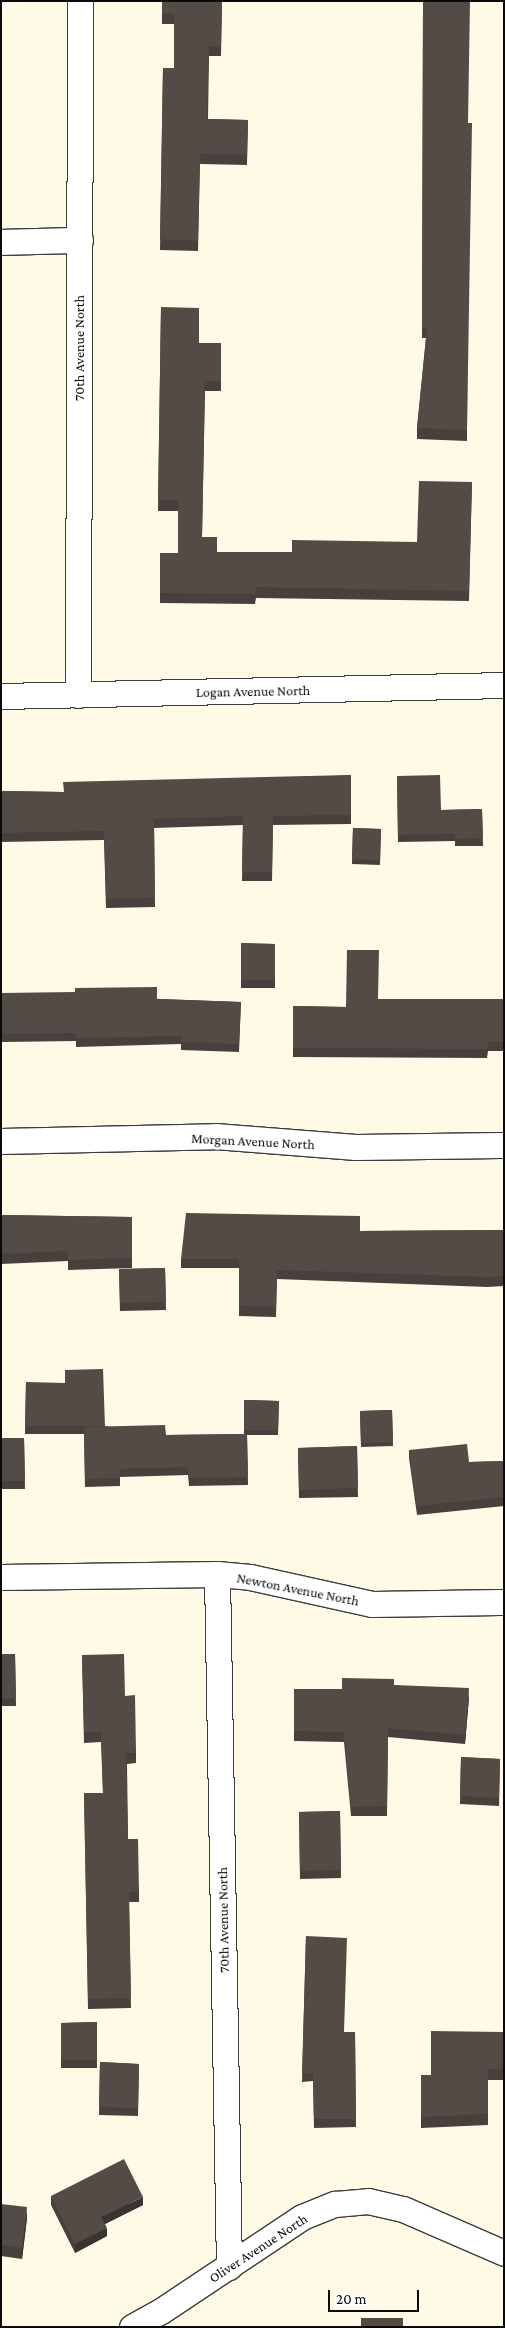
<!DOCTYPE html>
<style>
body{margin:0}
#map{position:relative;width:505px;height:2328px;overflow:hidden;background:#fffae6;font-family:"Crimson Pro",serif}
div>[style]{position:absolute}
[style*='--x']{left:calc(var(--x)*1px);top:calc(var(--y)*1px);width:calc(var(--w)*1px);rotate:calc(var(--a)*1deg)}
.roads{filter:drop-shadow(1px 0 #3c3c3c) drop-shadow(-1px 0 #3c3c3c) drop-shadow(0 1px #3c3c3c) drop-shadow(0 -1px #3c3c3c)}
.street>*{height:25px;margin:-12.5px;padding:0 12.5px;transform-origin:12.5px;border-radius:12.5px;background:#fff}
.wall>*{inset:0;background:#47403c}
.shaded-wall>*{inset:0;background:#393431}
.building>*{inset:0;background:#524b46}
span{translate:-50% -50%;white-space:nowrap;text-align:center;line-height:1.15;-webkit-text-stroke:5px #fff;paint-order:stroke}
.street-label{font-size:14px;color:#090909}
.frame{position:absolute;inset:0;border:2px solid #090909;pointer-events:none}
.scale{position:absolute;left:328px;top:2290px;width:91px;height:22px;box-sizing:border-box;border:2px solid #090909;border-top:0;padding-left:6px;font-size:15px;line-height:18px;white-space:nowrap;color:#090909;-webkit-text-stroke:4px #fff;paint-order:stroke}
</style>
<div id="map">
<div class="roads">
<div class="street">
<div style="--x:1;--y:242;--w:79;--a:-1.5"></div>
<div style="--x:78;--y:695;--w:694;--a:-89.83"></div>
<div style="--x:1;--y:696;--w:503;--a:-1.25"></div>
<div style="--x:1;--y:1141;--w:214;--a:-1.3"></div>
<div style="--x:215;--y:1136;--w:141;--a:4.5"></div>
<div style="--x:356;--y:1147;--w:148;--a:-0.8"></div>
<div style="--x:217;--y:1574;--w:693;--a:89.01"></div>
<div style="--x:1;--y:1577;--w:216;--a:-0.8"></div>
<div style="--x:217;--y:1574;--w:33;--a:5"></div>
<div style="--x:250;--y:1577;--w:125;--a:12.5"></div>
<div style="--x:372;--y:1604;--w:132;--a:-0.9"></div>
<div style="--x:132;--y:2327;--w:33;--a:-29"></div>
<div style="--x:161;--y:2311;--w:169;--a:-33.7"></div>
<div style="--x:302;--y:2217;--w:35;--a:-22"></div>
<div style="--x:335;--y:2204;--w:33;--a:-5"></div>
<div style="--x:368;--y:2201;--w:36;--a:13"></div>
<div style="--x:403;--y:2209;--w:110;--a:23.5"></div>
</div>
</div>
<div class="wall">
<div style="clip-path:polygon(162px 1px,222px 1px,221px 56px,209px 56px,208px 119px,248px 120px,247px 165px,200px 164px,198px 251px,160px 250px,163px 68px,174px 68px,174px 24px,162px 24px)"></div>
<div style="clip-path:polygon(423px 1px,468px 123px,467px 441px,417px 439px,417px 428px,426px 338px,422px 338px)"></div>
<div style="clip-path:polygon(161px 307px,199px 343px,221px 343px,221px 391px,205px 391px,202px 537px,217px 552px,292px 552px,417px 542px,472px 482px,469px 601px,256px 598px,255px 604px,160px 603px,160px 553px,178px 553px,178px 511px,158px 511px)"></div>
<div style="clip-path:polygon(351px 775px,351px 824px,273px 825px,272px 881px,242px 881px,243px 825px,154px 828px,155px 907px,106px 908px,104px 840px,1px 842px,1px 791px,63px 792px)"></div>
<div style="clip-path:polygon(397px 776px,441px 810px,482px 809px,483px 846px,455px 846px,455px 841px,398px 842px)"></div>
<div style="clip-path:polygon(353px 828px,381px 829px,380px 865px,352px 864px)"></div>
<div style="clip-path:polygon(241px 943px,275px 944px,275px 988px,241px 988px)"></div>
<div style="clip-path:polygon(1px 993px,241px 1002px,239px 1052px,181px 1050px,181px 1044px,76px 1047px,76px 1041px,1px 1042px)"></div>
<div style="clip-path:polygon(378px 999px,504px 999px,504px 1051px,488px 1051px,487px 1058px,293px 1057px,293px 1006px,346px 1007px)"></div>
<div style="clip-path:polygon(1px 1215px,132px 1217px,132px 1268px,68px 1270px,68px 1261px,1px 1264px)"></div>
<div style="clip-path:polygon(504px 1230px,504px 1286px,487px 1287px,277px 1279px,276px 1317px,239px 1316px,239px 1268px,181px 1268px,181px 1259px,360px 1231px)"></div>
<div style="clip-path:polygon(165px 1268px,166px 1310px,120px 1311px,119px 1269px)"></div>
<div style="clip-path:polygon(26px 1382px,105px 1426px,166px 1435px,244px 1434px,244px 1400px,279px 1401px,278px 1435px,247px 1435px,248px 1485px,189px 1486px,188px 1475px,120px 1477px,120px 1486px,85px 1487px,84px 1434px,25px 1434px)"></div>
<div style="clip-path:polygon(392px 1410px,393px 1446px,361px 1447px,360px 1411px)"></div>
<div style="clip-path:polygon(1px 1438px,24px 1438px,25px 1489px,1px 1489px)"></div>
<div style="clip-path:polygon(357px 1446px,358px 1497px,299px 1498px,298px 1448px)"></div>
<div style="clip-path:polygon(409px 1450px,469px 1462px,504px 1461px,504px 1506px,417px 1515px,409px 1458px)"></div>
<div style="clip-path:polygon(1px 1654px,15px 1654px,16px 1706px,1px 1706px)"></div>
<div style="clip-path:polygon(82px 1655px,125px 1696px,136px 1753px,136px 1763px,127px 1764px,128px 1839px,139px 1891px,139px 1902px,129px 1902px,131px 2008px,88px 2009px,84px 1793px,103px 1793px,101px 1742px,84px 1743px)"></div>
<div style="clip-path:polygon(394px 1685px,469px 1697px,465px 1744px,388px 1737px,387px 1816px,351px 1816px,344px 1742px,294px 1741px,294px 1689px,342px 1689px)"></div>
<div style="clip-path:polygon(461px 1757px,500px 1759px,499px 1806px,460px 1804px)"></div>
<div style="clip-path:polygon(340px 1811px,341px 1878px,300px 1879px,299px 1812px)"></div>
<div style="clip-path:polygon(306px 1936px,344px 2032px,355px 2032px,356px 2127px,314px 2128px,313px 2081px,302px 2082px)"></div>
<div style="clip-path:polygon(97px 2022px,97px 2068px,61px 2068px,61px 2023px)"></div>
<div style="clip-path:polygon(504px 2032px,504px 2080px,488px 2080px,488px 2125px,421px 2128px,421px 2075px,431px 2075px)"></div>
<div style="clip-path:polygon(100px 2062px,139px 2064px,138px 2116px,99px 2115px)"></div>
<div style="clip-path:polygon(51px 2196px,143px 2205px,105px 2224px,107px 2236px,75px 2253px,51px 2205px)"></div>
<div style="clip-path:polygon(1px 2204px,27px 2218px,22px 2259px,1px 2256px)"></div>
</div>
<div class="shaded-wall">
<div style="clip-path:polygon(469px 1688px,469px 1697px,465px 1744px,465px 1735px)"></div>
<div style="clip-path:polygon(143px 2197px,143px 2205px,101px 2226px,101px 2217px)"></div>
<div style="clip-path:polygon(27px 2207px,27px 2218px,22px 2259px,22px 2248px)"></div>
<div style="clip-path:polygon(107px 2228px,107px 2236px,75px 2253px,75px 2244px)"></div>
</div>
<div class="building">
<div style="clip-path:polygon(162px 1px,222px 1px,221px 46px,209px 46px,207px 119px,248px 120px,247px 155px,200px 154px,198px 241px,160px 239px,163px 68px,174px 68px,174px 14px,162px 14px)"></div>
<div style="clip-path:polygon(423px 1px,470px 1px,468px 123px,472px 123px,467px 430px,417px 428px,427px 328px,422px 328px)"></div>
<div style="clip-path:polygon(161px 307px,199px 308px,199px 343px,221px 343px,221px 381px,205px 381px,202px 537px,217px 537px,217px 552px,292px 552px,292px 540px,417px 542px,419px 481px,472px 482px,469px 591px,256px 587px,255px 594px,160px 593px,160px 553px,178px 553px,178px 500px,158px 500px)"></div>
<div style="clip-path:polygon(351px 775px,351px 815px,273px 816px,272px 872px,242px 872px,243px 816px,154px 819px,155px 898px,106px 899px,104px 831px,1px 833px,1px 791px,64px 792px,63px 782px)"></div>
<div style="clip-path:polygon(440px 775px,441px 810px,482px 809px,483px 838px,455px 839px,455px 834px,398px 835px,397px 776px)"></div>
<div style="clip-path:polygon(353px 828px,381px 829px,380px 860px,352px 859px)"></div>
<div style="clip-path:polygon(241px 943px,275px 944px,275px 980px,241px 980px)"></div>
<div style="clip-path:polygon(347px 950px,379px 950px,378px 999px,504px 999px,504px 1042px,488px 1042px,487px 1049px,293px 1048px,293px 1006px,346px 1007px)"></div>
<div style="clip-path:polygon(157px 987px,157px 999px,241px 1002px,239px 1044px,181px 1042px,181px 1036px,76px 1038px,76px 1033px,1px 1034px,1px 993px,75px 992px,75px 988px)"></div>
<div style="clip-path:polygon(186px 1213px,360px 1216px,360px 1231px,504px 1230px,504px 1276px,487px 1277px,277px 1270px,276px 1307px,239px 1306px,239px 1259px,181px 1259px)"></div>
<div style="clip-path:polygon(1px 1215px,132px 1217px,132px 1258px,68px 1260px,68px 1251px,1px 1254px)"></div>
<div style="clip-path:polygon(165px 1268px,166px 1302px,120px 1303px,119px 1269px)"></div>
<div style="clip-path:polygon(103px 1369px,105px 1426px,25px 1426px,26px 1382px,65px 1383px,65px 1370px)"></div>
<div style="clip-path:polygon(244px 1400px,279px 1401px,278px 1430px,244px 1430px)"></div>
<div style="clip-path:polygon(392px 1410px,393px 1442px,361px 1443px,360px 1411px)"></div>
<div style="clip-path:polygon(165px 1425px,166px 1435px,247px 1434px,248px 1477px,189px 1478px,188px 1467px,119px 1469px,120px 1478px,85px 1479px,84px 1427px)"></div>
<div style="clip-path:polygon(1px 1438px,24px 1438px,25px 1481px,1px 1481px)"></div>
<div style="clip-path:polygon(467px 1444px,469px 1462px,504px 1461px,504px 1497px,417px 1506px,409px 1450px)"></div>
<div style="clip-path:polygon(357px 1446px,358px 1488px,299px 1490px,298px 1448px)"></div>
<div style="clip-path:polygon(1px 1654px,15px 1654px,16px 1698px,1px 1698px)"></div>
<div style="clip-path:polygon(124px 1654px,125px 1696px,135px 1695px,136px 1753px,126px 1753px,128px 1839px,138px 1839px,139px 1891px,129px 1892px,131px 1998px,88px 1999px,84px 1793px,103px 1793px,101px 1732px,84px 1732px,82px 1655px)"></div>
<div style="clip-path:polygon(342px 1678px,394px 1679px,394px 1685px,469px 1688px,465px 1735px,388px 1728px,387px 1806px,351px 1807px,344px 1732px,294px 1731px,294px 1689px,342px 1689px)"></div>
<div style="clip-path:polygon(461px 1757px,500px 1759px,499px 1798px,460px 1796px)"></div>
<div style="clip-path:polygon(340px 1811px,341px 1870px,300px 1871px,299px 1812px)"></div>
<div style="clip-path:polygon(306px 1936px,347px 1938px,344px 2032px,355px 2032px,356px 2119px,314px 2119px,313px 2073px,302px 2074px)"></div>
<div style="clip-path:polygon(97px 2022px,97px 2060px,61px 2060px,61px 2023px)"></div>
<div style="clip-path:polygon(431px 2031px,504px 2032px,504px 2069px,488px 2069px,488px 2114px,421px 2117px,421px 2075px,431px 2075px)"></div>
<div style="clip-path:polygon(100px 2062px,139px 2064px,138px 2108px,99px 2107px)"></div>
<div style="clip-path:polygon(124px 2159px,143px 2197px,101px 2217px,107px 2228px,75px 2244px,51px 2196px)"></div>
<div style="clip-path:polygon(1px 2204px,27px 2207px,22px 2248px,1px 2245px)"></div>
<div style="clip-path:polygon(361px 2318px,403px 2318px,403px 2327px,361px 2327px)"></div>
</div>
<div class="street-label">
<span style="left:79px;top:348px;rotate:-90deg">70th Avenue North</span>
<span style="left:253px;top:691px;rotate:-1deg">Logan Avenue North</span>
<span style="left:253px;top:1141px;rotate:3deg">Morgan Avenue North</span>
<span style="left:298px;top:1589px;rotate:11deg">Newton Avenue North</span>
<span style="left:223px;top:1920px;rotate:-91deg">70th Avenue North</span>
<span style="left:258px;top:2248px;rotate:-33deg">Oliver Avenue North</span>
</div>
<div class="frame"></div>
<div class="scale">20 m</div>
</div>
